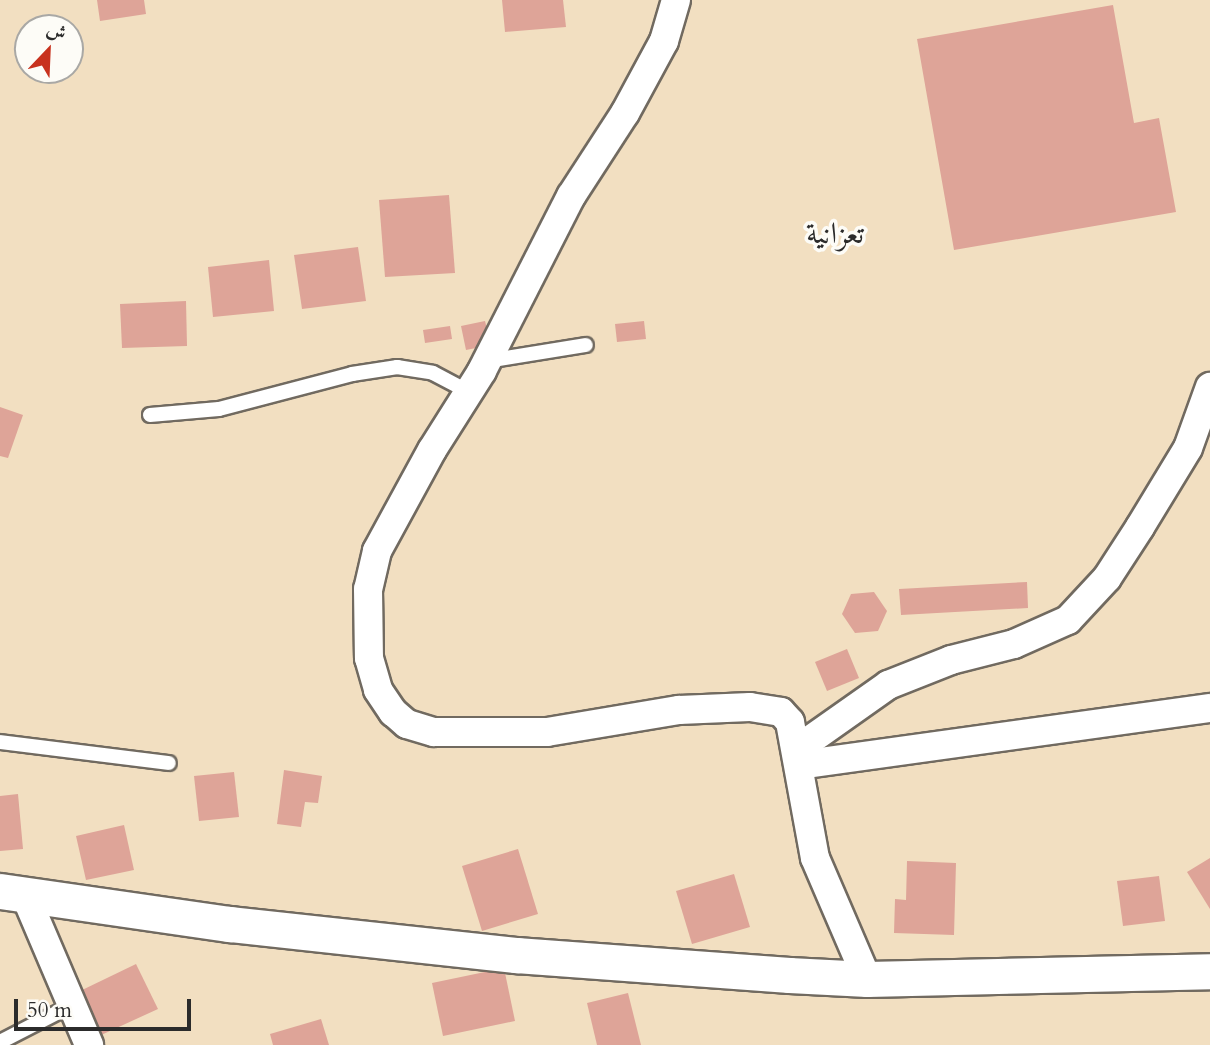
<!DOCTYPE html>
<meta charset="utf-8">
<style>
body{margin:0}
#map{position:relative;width:1210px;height:1045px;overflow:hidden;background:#f2dfc1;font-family:Cardo,Amiri,serif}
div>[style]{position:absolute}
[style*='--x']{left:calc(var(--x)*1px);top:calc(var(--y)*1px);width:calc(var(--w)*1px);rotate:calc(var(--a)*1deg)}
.building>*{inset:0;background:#dea498}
.roads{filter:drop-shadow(2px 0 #716a60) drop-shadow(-2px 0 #716a60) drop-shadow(0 2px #716a60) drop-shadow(0 -2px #716a60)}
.service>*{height:14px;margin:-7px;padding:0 7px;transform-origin:7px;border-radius:7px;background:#fff}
.minor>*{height:28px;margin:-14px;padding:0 14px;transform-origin:14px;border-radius:14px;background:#fff}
.tertiary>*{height:35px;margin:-17.5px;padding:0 17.5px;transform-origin:17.5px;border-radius:17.5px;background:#fff}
span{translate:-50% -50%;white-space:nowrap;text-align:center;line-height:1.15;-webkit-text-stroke:7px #fdfcf7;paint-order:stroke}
.quarter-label{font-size:30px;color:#2b2b2b}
.north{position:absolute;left:14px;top:14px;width:70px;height:70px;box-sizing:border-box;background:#fdfcf7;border:2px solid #a9a8a5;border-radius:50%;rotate:23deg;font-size:19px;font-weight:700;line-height:28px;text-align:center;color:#2b2b2b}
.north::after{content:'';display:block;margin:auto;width:24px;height:32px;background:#c8321e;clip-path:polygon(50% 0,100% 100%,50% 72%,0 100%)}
.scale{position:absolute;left:14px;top:999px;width:177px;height:32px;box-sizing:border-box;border:4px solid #2b2b2b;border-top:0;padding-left:9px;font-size:21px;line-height:24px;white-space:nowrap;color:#2b2b2b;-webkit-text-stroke:5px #fdfcf7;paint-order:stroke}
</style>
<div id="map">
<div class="building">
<div style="clip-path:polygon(97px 0,144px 0,146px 14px,100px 21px)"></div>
<div style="clip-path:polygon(502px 0,563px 0,566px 27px,505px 32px)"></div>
<div style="clip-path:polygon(1113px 5px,1134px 123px,1159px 118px,1176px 212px,954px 250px,917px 39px)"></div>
<div style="clip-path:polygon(449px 195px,455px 273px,385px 277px,379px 200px)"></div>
<div style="clip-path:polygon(358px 247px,366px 301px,302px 309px,294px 255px)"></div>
<div style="clip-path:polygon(269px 260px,274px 311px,213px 317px,208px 267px)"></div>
<div style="clip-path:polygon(186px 301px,187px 346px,122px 348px,120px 304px)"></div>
<div style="clip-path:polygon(485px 321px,491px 345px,466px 350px,461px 326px)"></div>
<div style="clip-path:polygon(644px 321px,646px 339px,617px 342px,615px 324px)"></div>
<div style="clip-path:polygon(450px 326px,452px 339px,425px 343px,423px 330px)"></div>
<div style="clip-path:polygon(0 407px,23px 415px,8px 458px,0 456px)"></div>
<div style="clip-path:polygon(1027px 582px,1028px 608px,901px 615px,899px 589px)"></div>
<div style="clip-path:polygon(874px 592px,887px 611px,878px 631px,855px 633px,842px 614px,851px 594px)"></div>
<div style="clip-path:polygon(847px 649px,859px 678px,827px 691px,815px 662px)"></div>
<div style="clip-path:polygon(284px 770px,322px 776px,318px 803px,305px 802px,301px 827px,277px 824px)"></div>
<div style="clip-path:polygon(234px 772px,239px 817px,199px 821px,194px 776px)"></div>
<div style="clip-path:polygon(18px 794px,23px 849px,0 851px,0 796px)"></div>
<div style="clip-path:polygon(124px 825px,134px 870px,86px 880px,76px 836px)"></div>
<div style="clip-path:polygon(518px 849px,538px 914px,482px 931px,462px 866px)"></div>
<div style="clip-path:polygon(1210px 858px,1210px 909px,1187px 872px)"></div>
<div style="clip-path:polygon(907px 861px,956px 863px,954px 935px,894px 933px,895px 899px,906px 900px)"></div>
<div style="clip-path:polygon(734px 874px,750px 927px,692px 944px,676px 891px)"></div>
<div style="clip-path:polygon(1159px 876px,1165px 921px,1123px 926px,1117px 881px)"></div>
<div style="clip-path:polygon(136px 964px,158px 1009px,99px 1036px,78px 992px)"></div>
<div style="clip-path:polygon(504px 968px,515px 1021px,443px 1036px,432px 983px)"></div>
<div style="clip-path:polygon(628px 993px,641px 1045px,597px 1045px,587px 1003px)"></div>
<div style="clip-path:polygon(321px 1019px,329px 1045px,273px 1045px,270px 1034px)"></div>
</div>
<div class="roads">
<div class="service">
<div style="--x:487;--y:361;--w:100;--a:-9.2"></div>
<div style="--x:150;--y:415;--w:69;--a:-5"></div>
<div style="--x:219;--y:409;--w:138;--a:-14.7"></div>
<div style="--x:352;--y:374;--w:46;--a:-8.8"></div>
<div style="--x:397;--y:367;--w:36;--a:9"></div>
<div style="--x:433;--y:373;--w:41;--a:27.8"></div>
<div style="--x:0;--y:742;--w:170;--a:7.1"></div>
<div style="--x:0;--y:1042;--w:81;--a:-27.2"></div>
</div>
<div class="minor">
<div style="--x:676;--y:0;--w:43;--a:106.3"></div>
<div style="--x:664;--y:41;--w:82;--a:118.4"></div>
<div style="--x:625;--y:113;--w:99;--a:123"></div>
<div style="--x:571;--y:196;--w:196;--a:117"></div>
<div style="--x:482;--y:371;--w:93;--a:122.3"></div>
<div style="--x:432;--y:450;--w:115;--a:118.6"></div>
<div style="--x:377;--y:551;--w:39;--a:103"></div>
<div style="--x:368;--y:589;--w:69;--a:89.2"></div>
<div style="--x:369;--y:658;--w:33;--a:74"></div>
<div style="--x:378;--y:690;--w:27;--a:56"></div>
<div style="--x:393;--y:712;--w:18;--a:41"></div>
<div style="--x:407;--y:724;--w:28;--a:17"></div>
<div style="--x:434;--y:732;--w:113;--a:0"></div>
<div style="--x:547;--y:732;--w:134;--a:-9.5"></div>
<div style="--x:679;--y:710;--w:71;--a:-2.4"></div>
<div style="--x:750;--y:707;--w:31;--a:9"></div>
<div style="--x:781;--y:712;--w:13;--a:48"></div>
<div style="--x:790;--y:722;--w:138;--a:79.6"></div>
<div style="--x:815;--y:858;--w:132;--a:66.7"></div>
<div style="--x:796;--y:750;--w:113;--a:-35.2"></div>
<div style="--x:888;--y:685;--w:68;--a:-21.6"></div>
<div style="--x:951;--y:660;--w:65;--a:-14.3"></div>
<div style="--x:1014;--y:644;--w:59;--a:-24"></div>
<div style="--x:1068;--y:620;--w:57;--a:-47.1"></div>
<div style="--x:1107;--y:578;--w:61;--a:-57.1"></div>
<div style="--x:1140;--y:527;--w:92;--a:-58.7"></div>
<div style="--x:1188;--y:448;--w:65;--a:-70.2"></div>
<div style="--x:799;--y:765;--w:415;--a:-7.9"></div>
<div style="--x:26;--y:897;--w:161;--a:66.9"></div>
</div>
<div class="tertiary">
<div style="--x:0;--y:891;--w:232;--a:8.2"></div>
<div style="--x:230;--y:924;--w:288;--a:6.2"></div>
<div style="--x:516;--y:955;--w:274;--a:4.2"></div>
<div style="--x:789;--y:975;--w:78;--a:2.9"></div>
<div style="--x:867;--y:979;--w:343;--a:-1.3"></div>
</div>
</div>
<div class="quarter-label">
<span style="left:835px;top:234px">تعزانية</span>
</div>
<div class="north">ش</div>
<div class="scale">50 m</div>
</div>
